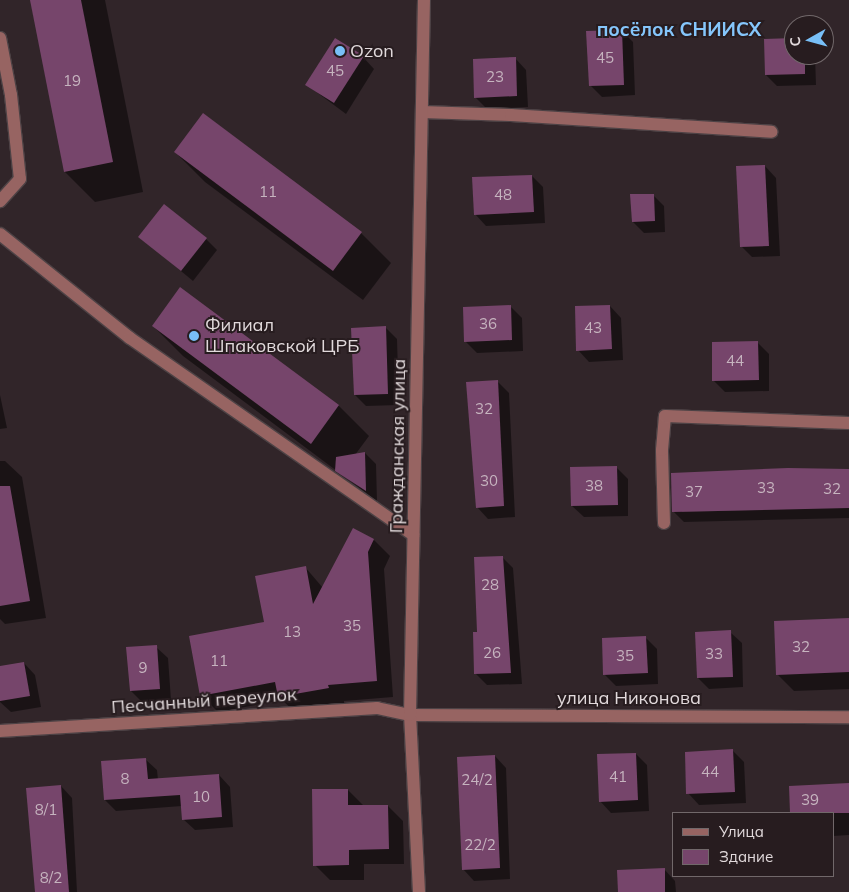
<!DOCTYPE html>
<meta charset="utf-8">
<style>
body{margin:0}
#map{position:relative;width:849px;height:892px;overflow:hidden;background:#312529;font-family:Mulish,sans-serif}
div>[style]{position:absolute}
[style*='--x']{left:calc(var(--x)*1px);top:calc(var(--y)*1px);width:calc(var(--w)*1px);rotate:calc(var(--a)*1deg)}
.shadow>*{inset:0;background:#0007}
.building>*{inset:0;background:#76456b}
.roads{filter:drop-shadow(1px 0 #4d4245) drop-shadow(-1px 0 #4d4245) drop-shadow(0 1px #4d4245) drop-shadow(0 -1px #4d4245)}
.minor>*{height:12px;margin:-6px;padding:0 6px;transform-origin:6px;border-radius:6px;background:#976462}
.dots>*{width:14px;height:14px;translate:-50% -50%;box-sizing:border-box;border:2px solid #271c1f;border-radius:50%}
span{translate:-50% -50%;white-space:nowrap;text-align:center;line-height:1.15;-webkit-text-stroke:4px #271c1f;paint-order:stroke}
.number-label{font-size:15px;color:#c6b4bf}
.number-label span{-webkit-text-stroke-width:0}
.poi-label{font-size:18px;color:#e1d9db}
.left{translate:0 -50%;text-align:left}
.street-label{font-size:18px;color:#e1d9db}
.neighbourhood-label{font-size:19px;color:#85c6fb;font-weight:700}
.legend{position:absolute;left:672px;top:812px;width:162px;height:65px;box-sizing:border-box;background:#271c1f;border:1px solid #71686a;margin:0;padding:6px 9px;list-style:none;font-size:15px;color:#e1d9db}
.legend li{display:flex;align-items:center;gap:10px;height:25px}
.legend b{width:25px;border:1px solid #71686a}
.north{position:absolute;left:784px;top:15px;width:50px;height:50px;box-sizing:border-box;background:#271c1f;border:1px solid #71686a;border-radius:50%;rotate:263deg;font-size:14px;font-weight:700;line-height:20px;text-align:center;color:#e1d9db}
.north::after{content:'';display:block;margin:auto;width:18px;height:22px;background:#78bff7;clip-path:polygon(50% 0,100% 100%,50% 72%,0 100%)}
</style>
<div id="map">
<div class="shadow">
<div style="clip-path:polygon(31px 0,105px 0,143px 192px,95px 202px,65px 172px)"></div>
<div style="clip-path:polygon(622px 31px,633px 42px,635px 95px,602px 97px,590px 85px)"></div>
<div style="clip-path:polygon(794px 39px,794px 55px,815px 55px,816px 85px,777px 86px,766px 75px)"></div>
<div style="clip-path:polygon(363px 57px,374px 69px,346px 114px,307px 85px)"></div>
<div style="clip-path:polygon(515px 58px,526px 70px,528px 107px,487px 109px,475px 97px)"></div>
<div style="clip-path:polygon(175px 152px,361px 233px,391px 263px,363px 300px,205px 182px)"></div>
<div style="clip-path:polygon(765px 166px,776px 178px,780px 256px,752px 257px,741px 246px)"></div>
<div style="clip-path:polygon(532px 176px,543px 187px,545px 223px,486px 226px,475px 214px)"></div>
<div style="clip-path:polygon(653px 195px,664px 206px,665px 232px,644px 233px,633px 222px)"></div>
<div style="clip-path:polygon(140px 237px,206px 239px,217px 250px,193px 281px)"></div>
<div style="clip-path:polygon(181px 289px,339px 406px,369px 436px,355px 455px,365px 453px,376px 464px,377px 501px,183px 356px,153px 326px)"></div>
<div style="clip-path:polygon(510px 306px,522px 318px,523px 351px,477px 353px,466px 342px)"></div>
<div style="clip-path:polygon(610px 306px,621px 318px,623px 360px,589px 362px,578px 350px)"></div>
<div style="clip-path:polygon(386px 328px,397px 339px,399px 405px,366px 406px,355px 395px)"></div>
<div style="clip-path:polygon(757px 342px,769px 354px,769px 391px,725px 392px,714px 381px)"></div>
<div style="clip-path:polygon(498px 382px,509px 393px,515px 517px,488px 519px,477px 507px,468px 383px)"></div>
<div style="clip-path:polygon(0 395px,7px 428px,0 429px)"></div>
<div style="clip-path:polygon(0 461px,5px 461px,22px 477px,46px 618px,5px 624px,0 619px)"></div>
<div style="clip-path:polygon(616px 467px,628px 479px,628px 516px,584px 517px,572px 506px)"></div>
<div style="clip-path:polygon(evenodd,849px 470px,849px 518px,684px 522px,673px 511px,849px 470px,821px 508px,682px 512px,682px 510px,821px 508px)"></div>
<div style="clip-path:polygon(374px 540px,390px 556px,384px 569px,393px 697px,344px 701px,344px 705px,296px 713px,282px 700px,218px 712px,201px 695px,265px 623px,305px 567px,323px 588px)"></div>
<div style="clip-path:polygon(502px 557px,513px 568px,522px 684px,487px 685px,476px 674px,479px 633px)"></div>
<div style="clip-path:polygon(849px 619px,849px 689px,794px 691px,777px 674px)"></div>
<div style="clip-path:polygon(730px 632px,742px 643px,743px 687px,709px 689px,698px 678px)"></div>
<div style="clip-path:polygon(646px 638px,657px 649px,658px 684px,616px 686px,604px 674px)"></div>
<div style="clip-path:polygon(156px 647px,168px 658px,171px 700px,142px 702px,131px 691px)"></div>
<div style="clip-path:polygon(24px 663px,35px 675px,41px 707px,11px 712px,0 702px,0 667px)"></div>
<div style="clip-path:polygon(733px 751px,744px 762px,746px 803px,699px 805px,688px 793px)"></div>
<div style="clip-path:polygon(636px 754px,647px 765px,649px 811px,611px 813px,600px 801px)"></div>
<div style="clip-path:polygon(495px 756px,506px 768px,510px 879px,474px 881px,463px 869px)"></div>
<div style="clip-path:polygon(145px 759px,157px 770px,158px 780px,219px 775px,230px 787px,233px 827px,195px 830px,183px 819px,182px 806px,116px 811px,105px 800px)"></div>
<div style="clip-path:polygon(849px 784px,849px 835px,833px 836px,833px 813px,792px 813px,790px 787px)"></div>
<div style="clip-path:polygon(61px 786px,72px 798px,77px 892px,36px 892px)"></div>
<div style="clip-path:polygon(348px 790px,363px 805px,388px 806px,403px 821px,404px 864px,364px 864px,364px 880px,330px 880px,315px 865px)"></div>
<div style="clip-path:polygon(664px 869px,675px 881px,676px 892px,619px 892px)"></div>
</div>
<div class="building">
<div style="clip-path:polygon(30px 0,81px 0,113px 162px,64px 172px)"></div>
<div style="clip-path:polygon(622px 30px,624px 85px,589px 86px,586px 31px)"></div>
<div style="clip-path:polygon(335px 38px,364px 56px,334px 103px,305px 85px)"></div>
<div style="clip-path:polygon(794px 38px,794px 55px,805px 55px,805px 74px,765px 75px,764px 39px)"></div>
<div style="clip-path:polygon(516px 57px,517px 96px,474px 98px,473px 59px)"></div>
<div style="clip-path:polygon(203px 113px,362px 232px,333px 271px,174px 152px)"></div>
<div style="clip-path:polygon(765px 165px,769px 246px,740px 247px,736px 166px)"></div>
<div style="clip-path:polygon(532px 175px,534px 212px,474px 215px,472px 177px)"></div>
<div style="clip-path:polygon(630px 194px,654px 194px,655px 221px,632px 222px)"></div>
<div style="clip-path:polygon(164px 204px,207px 238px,181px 271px,138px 237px)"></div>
<div style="clip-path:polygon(180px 287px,339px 405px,311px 444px,152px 326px)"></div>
<div style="clip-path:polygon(511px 305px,512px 340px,464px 342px,463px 307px)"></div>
<div style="clip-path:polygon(610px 305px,612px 349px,576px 351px,575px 306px)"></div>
<div style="clip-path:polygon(386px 326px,388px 394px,354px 395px,351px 328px)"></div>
<div style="clip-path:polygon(758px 341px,759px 380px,712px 381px,712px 342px)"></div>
<div style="clip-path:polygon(498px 380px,504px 506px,476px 508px,466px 382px)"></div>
<div style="clip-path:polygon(365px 452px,366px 491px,335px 471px,336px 457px)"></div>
<div style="clip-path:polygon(617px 466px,618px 505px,571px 506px,570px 467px)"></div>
<div style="clip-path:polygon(788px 468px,849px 469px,849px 508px,672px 512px,671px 473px)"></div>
<div style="clip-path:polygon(0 486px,10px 486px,30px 601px,0 606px)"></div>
<div style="clip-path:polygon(353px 528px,374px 539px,368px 552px,377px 681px,328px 685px,329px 688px,278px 697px,275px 682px,200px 696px,189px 636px,264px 622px,255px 576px,306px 566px,313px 604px)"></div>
<div style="clip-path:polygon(503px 556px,511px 673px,474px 674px,473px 632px,477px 632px,474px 557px)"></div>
<div style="clip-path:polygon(849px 618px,849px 672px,776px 675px,774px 621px)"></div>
<div style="clip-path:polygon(731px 630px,733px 677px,697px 678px,695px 632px)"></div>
<div style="clip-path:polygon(646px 636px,648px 673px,603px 675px,602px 638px)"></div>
<div style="clip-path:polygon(157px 645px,160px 689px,130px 691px,126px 647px)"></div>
<div style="clip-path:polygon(24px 662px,30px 696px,0 701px,0 666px)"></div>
<div style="clip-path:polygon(733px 749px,735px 792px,686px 794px,685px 752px)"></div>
<div style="clip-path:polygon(636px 753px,638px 800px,599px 802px,597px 754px)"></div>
<div style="clip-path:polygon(495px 755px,500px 868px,462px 870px,457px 757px)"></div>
<div style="clip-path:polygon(146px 758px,148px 779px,219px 774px,222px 817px,182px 820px,180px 795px,104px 800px,101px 761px)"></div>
<div style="clip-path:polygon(849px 783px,849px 813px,790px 813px,789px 786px)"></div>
<div style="clip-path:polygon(61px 785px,69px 892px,35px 892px,26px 788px)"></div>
<div style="clip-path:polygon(312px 789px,348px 789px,348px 805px,388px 805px,389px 849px,349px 850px,349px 865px,313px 866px)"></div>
<div style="clip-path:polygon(665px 868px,665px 892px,618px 892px,617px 870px)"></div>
</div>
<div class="roads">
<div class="minor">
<div style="--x:0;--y:38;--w:58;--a:79.1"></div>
<div style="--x:11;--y:95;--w:84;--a:83.9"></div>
<div style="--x:20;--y:179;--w:30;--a:132"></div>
<div style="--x:422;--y:112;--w:89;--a:1.9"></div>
<div style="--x:511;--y:115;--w:261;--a:3.7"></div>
<div style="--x:0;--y:234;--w:166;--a:38.7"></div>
<div style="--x:130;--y:338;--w:345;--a:34.8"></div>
<div style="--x:664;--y:523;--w:73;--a:-91.6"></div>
<div style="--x:662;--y:450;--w:34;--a:-85"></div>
<div style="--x:665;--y:416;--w:184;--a:2.2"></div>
<div style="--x:0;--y:731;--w:378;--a:-3.5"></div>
<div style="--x:377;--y:708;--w:34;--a:12"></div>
<div style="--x:410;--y:715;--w:439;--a:0.3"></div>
<div style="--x:419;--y:892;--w:177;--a:-92.9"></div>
<div style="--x:410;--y:715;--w:715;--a:-88.88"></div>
</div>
</div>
<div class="dots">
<div style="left:340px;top:51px;background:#78bff7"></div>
<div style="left:194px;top:336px;background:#78bff7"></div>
</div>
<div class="number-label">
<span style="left:605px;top:58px">45</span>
<span style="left:335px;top:71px">45</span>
<span style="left:495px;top:77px">23</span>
<span style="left:72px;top:81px">19</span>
<span style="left:268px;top:192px">11</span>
<span style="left:503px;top:195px">48</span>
<span style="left:488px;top:324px">36</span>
<span style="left:593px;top:328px">43</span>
<span style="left:735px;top:361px">44</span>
<span style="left:484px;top:409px">32</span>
<span style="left:489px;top:481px">30</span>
<span style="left:594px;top:486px">38</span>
<span style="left:766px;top:488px">33</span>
<span style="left:832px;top:489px">32</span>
<span style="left:694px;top:492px">37</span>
<span style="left:490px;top:585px">28</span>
<span style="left:352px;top:626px">35</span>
<span style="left:292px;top:632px">13</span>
<span style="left:801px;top:647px">32</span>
<span style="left:492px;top:653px">26</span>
<span style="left:714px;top:654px">33</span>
<span style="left:625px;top:656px">35</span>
<span style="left:219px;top:661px">11</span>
<span style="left:143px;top:668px">9</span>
<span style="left:710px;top:772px">44</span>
<span style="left:618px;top:777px">41</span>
<span style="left:125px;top:779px">8</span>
<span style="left:477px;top:780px">24/2</span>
<span style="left:201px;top:797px">10</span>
<span style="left:810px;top:800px">39</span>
<span style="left:46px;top:810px">8/1</span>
<span style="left:480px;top:845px">22/2</span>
<span style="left:51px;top:878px">8/2</span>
</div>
<div class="poi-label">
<span class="left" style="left:350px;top:51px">Ozon</span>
<span class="left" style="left:205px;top:336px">Филиал<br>Шпаковской ЦРБ</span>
</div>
<div class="street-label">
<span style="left:398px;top:446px;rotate:-89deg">Гражданская улица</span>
<span style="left:629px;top:698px">улица Никонова</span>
<span style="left:204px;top:701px;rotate:-4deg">Песчанный переулок</span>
</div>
<div class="neighbourhood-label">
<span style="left:679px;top:30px">посёлок СНИИСХ</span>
</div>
<ul class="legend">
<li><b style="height:6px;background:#976462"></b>Улица</li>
<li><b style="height:14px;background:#76456b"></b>Здание</li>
</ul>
<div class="north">С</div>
</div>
